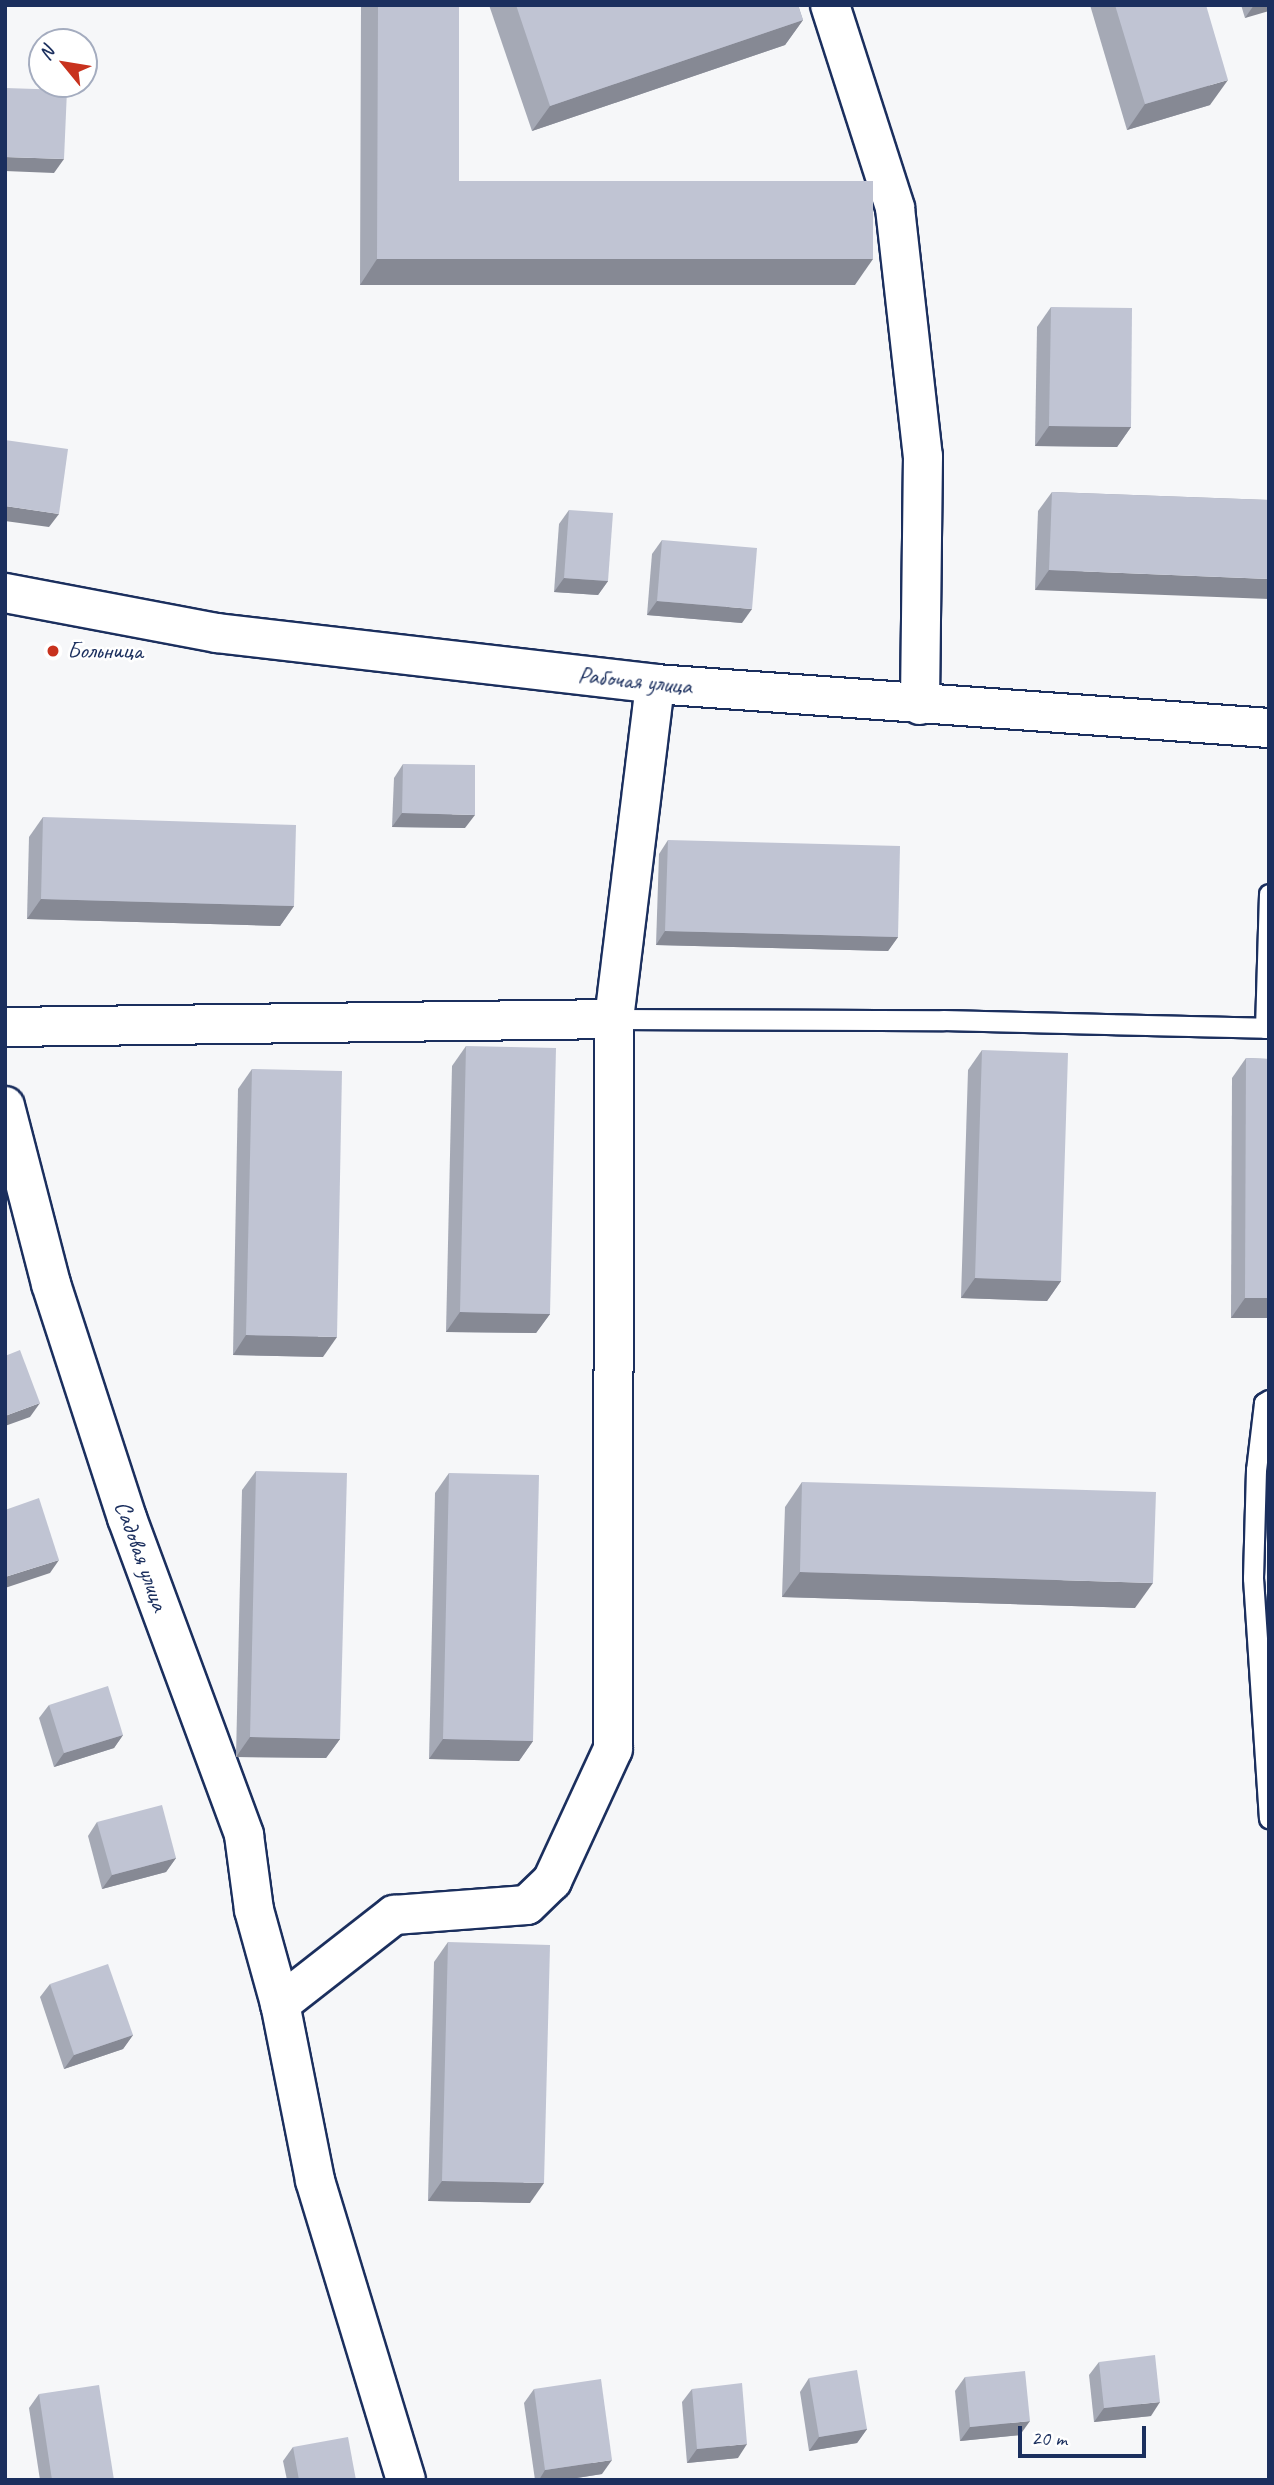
<!DOCTYPE html>
<meta charset="utf-8">
<style>
body{margin:0}
#map{position:relative;width:1274px;height:2485px;overflow:hidden;background:#f6f7f9;font-family:Caveat,sans-serif}
div>[style]{position:absolute}
[style*='--x']{left:calc(var(--x)*1px);top:calc(var(--y)*1px);width:calc(var(--w)*1px);rotate:calc(var(--a)*1deg)}
.roads{filter:drop-shadow(2px 0 #1b2f5e) drop-shadow(-2px 0 #1b2f5e) drop-shadow(0 2px #1b2f5e) drop-shadow(0 -2px #1b2f5e)}
.service>*{height:19px;margin:-9.5px;padding:0 9.5px;transform-origin:9.5px;border-radius:9.5px;background:#fff}
.minor>*{height:38px;margin:-19px;padding:0 19px;transform-origin:19px;border-radius:19px;background:#fff}
.secondary>*{height:38px;margin:-19px;padding:0 19px;transform-origin:19px;border-radius:19px;background:#fff}
.wall>*{inset:0;background:#a5a9b5}
.shaded-wall>*{inset:0;background:#868994}
.building>*{inset:0;background:#c0c4d3}
.dots>*{width:19px;height:19px;translate:-50% -50%;box-sizing:border-box;border:4px solid #fff;border-radius:50%}
span{translate:-50% -50%;white-space:nowrap;text-align:center;line-height:1.15;-webkit-text-stroke:5px #fff;paint-order:stroke}
.poi-label{font-size:24px;color:#1b2f5e}
.left{translate:0 -50%;text-align:left}
.street-label{font-size:24px;color:#1b2f5e}
.frame{position:absolute;inset:0;border:7px solid #1b2f5e;pointer-events:none}
.north{position:absolute;left:28px;top:28px;width:70px;height:70px;box-sizing:border-box;background:#fff;border:2px solid #a4acbf;border-radius:50%;rotate:300deg;font-size:19px;font-weight:700;line-height:28px;text-align:center;color:#1b2f5e}
.north::after{content:'';display:block;margin:auto;width:24px;height:32px;background:#c8321e;clip-path:polygon(50% 0,100% 100%,50% 72%,0 100%)}
.scale{position:absolute;left:1018px;top:2426px;width:128px;height:32px;box-sizing:border-box;border:4px solid #1b2f5e;border-top:0;padding-left:9px;font-size:21px;line-height:24px;white-space:nowrap;color:#1b2f5e;-webkit-text-stroke:5px #fff;paint-order:stroke}
</style>
<div id="map">
<div class="roads">
<div class="service">
<div style="--x:1269;--y:894;--w:134;--a:91.7"></div>
<div style="--x:1265;--y:1028;--w:4;--a:0"></div>
<div style="--x:614;--y:1019;--w:329;--a:0.2"></div>
<div style="--x:943;--y:1020;--w:322;--a:1.4"></div>
<div style="--x:1269;--y:1400;--w:6;--a:149"></div>
<div style="--x:1264;--y:1403;--w:67;--a:96.8"></div>
<div style="--x:1256;--y:1470;--w:108;--a:91.6"></div>
<div style="--x:1253;--y:1578;--w:241;--a:86.2"></div>
</div>
<div class="minor">
<div style="--x:830;--y:5;--w:213;--a:72.2"></div>
<div style="--x:895;--y:208;--w:250;--a:83.6"></div>
<div style="--x:923;--y:456;--w:249;--a:90.7"></div>
<div style="--x:5;--y:1027;--w:609;--a:-0.75"></div>
<div style="--x:5;--y:1106;--w:184;--a:75.5"></div>
<div style="--x:51;--y:1284;--w:246;--a:72"></div>
<div style="--x:127;--y:1518;--w:338;--a:69.7"></div>
<div style="--x:244;--y:1835;--w:76;--a:82.4"></div>
<div style="--x:254;--y:1910;--w:98;--a:74.5"></div>
<div style="--x:406;--y:2480;--w:313;--a:-106.9"></div>
<div style="--x:315;--y:2180;--w:179;--a:-101.2"></div>
<div style="--x:280;--y:2004;--w:145;--a:-38"></div>
<div style="--x:394;--y:1915;--w:133;--a:-4.3"></div>
<div style="--x:527;--y:1905;--w:35;--a:-44"></div>
<div style="--x:552;--y:1881;--w:145;--a:-65.2"></div>
<div style="--x:613;--y:1749;--w:730;--a:-89.92"></div>
<div style="--x:614;--y:1019;--w:337;--a:-83"></div>
</div>
<div class="secondary">
<div style="--x:5;--y:593;--w:216;--a:10.7"></div>
<div style="--x:217;--y:633;--w:441;--a:6.6"></div>
<div style="--x:655;--y:684;--w:616;--a:4.1"></div>
</div>
</div>
<div class="wall">
<div style="clip-path:polygon(361px 5px,459px 5px,459px 181px,855px 285px,360px 285px)"></div>
<div style="clip-path:polygon(489px 5px,798px 5px,803px 20px,785px 45px,532px 131px)"></div>
<div style="clip-path:polygon(1090px 5px,1206px 5px,1210px 105px,1127px 130px)"></div>
<div style="clip-path:polygon(1241px 5px,1269px 5px,1245px 18px)"></div>
<div style="clip-path:polygon(1051px 307px,1131px 427px,1117px 447px,1035px 446px,1037px 327px)"></div>
<div style="clip-path:polygon(1052px 492px,1269px 500px,1035px 590px,1038px 511px)"></div>
<div style="clip-path:polygon(569px 510px,608px 581px,598px 595px,554px 592px,559px 524px)"></div>
<div style="clip-path:polygon(662px 540px,742px 623px,647px 615px,652px 554px)"></div>
<div style="clip-path:polygon(403px 764px,465px 828px,392px 827px,394px 778px)"></div>
<div style="clip-path:polygon(43px 817px,294px 906px,280px 926px,27px 919px,29px 837px)"></div>
<div style="clip-path:polygon(668px 840px,898px 937px,888px 951px,656px 945px,659px 854px)"></div>
<div style="clip-path:polygon(466px 1046px,550px 1314px,536px 1333px,446px 1332px,452px 1066px)"></div>
<div style="clip-path:polygon(982px 1050px,1061px 1281px,1047px 1301px,961px 1298px,968px 1070px)"></div>
<div style="clip-path:polygon(1246px 1058px,1269px 1059px,1269px 1318px,1231px 1318px,1232px 1078px)"></div>
<div style="clip-path:polygon(252px 1069px,323px 1357px,233px 1355px,238px 1089px)"></div>
<div style="clip-path:polygon(256px 1471px,340px 1739px,326px 1758px,236px 1757px,242px 1490px)"></div>
<div style="clip-path:polygon(449px 1473px,533px 1741px,519px 1761px,429px 1759px,435px 1493px)"></div>
<div style="clip-path:polygon(802px 1482px,1135px 1608px,782px 1597px,785px 1507px)"></div>
<div style="clip-path:polygon(49px 1705px,123px 1735px,114px 1748px,54px 1767px,39px 1718px)"></div>
<div style="clip-path:polygon(97px 1822px,176px 1858px,166px 1872px,102px 1889px,88px 1836px)"></div>
<div style="clip-path:polygon(448px 1942px,530px 2203px,428px 2201px,434px 1962px)"></div>
<div style="clip-path:polygon(50px 1984px,133px 2035px,123px 2049px,64px 2069px,40px 1997px)"></div>
<div style="clip-path:polygon(1099px 2362px,1151px 2416px,1094px 2422px,1089px 2375px)"></div>
<div style="clip-path:polygon(965px 2377px,1020px 2435px,960px 2441px,955px 2391px)"></div>
<div style="clip-path:polygon(809px 2378px,867px 2429px,857px 2443px,809px 2451px,800px 2392px)"></div>
<div style="clip-path:polygon(534px 2389px,602px 2474px,564px 2480px,535px 2480px,524px 2403px)"></div>
<div style="clip-path:polygon(692px 2389px,738px 2458px,687px 2463px,682px 2402px)"></div>
<div style="clip-path:polygon(39px 2394px,114px 2480px,40px 2480px,29px 2408px)"></div>
<div style="clip-path:polygon(293px 2447px,356px 2480px,287px 2480px,283px 2461px)"></div>
</div>
<div class="shaded-wall">
<div style="clip-path:polygon(1254px 5px,1269px 5px,1269px 11px,1245px 18px)"></div>
<div style="clip-path:polygon(803px 20px,785px 45px,532px 131px,550px 106px)"></div>
<div style="clip-path:polygon(1228px 80px,1210px 105px,1127px 130px,1145px 104px)"></div>
<div style="clip-path:polygon(5px 157px,64px 159px,54px 173px,5px 171px)"></div>
<div style="clip-path:polygon(377px 259px,873px 259px,855px 285px,360px 285px)"></div>
<div style="clip-path:polygon(1049px 426px,1131px 427px,1117px 447px,1035px 446px)"></div>
<div style="clip-path:polygon(5px 506px,59px 514px,49px 527px,5px 521px)"></div>
<div style="clip-path:polygon(1049px 570px,1269px 579px,1269px 599px,1035px 590px)"></div>
<div style="clip-path:polygon(564px 578px,608px 581px,598px 595px,554px 592px)"></div>
<div style="clip-path:polygon(657px 601px,752px 609px,742px 623px,647px 615px)"></div>
<div style="clip-path:polygon(402px 813px,475px 815px,465px 828px,392px 827px)"></div>
<div style="clip-path:polygon(41px 899px,294px 906px,280px 926px,27px 919px)"></div>
<div style="clip-path:polygon(665px 931px,898px 937px,888px 951px,656px 945px)"></div>
<div style="clip-path:polygon(975px 1278px,1061px 1281px,1047px 1301px,961px 1298px)"></div>
<div style="clip-path:polygon(1245px 1298px,1269px 1298px,1269px 1318px,1231px 1318px)"></div>
<div style="clip-path:polygon(460px 1312px,550px 1314px,536px 1333px,446px 1332px)"></div>
<div style="clip-path:polygon(246px 1335px,337px 1337px,323px 1357px,233px 1355px)"></div>
<div style="clip-path:polygon(40px 1403px,30px 1417px,5px 1426px,5px 1416px)"></div>
<div style="clip-path:polygon(59px 1560px,50px 1573px,5px 1588px,5px 1577px)"></div>
<div style="clip-path:polygon(800px 1572px,1153px 1583px,1135px 1608px,782px 1597px)"></div>
<div style="clip-path:polygon(123px 1735px,114px 1748px,54px 1767px,64px 1753px)"></div>
<div style="clip-path:polygon(250px 1737px,340px 1739px,326px 1758px,236px 1757px)"></div>
<div style="clip-path:polygon(443px 1739px,533px 1741px,519px 1761px,429px 1759px)"></div>
<div style="clip-path:polygon(176px 1858px,166px 1872px,102px 1889px,112px 1875px)"></div>
<div style="clip-path:polygon(133px 2035px,123px 2049px,64px 2069px,74px 2055px)"></div>
<div style="clip-path:polygon(442px 2181px,544px 2183px,530px 2203px,428px 2201px)"></div>
<div style="clip-path:polygon(1160px 2402px,1151px 2416px,1094px 2422px,1104px 2408px)"></div>
<div style="clip-path:polygon(1030px 2421px,1020px 2435px,960px 2441px,970px 2427px)"></div>
<div style="clip-path:polygon(867px 2429px,857px 2443px,809px 2451px,819px 2437px)"></div>
<div style="clip-path:polygon(747px 2444px,738px 2458px,687px 2463px,697px 2449px)"></div>
<div style="clip-path:polygon(612px 2460px,602px 2474px,564px 2480px,539px 2480px,545px 2470px)"></div>
</div>
<div class="building">
<div style="clip-path:polygon(378px 5px,459px 5px,459px 181px,873px 181px,873px 259px,377px 259px)"></div>
<div style="clip-path:polygon(516px 5px,798px 5px,803px 20px,550px 106px)"></div>
<div style="clip-path:polygon(1115px 5px,1206px 5px,1228px 80px,1145px 104px)"></div>
<div style="clip-path:polygon(5px 88px,67px 90px,64px 159px,5px 157px)"></div>
<div style="clip-path:polygon(1051px 307px,1132px 308px,1131px 427px,1049px 426px)"></div>
<div style="clip-path:polygon(5px 440px,68px 449px,59px 514px,5px 506px)"></div>
<div style="clip-path:polygon(1052px 492px,1269px 500px,1269px 579px,1049px 570px)"></div>
<div style="clip-path:polygon(569px 510px,613px 513px,608px 581px,564px 578px)"></div>
<div style="clip-path:polygon(662px 540px,757px 548px,752px 609px,657px 601px)"></div>
<div style="clip-path:polygon(403px 764px,475px 765px,475px 815px,402px 813px)"></div>
<div style="clip-path:polygon(43px 817px,296px 825px,294px 906px,41px 899px)"></div>
<div style="clip-path:polygon(668px 840px,900px 846px,898px 937px,665px 931px)"></div>
<div style="clip-path:polygon(466px 1046px,556px 1048px,550px 1314px,460px 1312px)"></div>
<div style="clip-path:polygon(982px 1050px,1068px 1053px,1061px 1281px,975px 1278px)"></div>
<div style="clip-path:polygon(1246px 1058px,1269px 1059px,1269px 1298px,1245px 1298px)"></div>
<div style="clip-path:polygon(252px 1069px,342px 1071px,337px 1337px,246px 1335px)"></div>
<div style="clip-path:polygon(20px 1350px,40px 1403px,5px 1416px,5px 1356px)"></div>
<div style="clip-path:polygon(256px 1471px,347px 1473px,340px 1739px,250px 1737px)"></div>
<div style="clip-path:polygon(449px 1473px,539px 1475px,533px 1741px,443px 1739px)"></div>
<div style="clip-path:polygon(802px 1482px,1156px 1492px,1153px 1583px,800px 1572px)"></div>
<div style="clip-path:polygon(39px 1498px,59px 1560px,5px 1577px,5px 1510px)"></div>
<div style="clip-path:polygon(108px 1686px,123px 1735px,64px 1753px,49px 1705px)"></div>
<div style="clip-path:polygon(162px 1805px,176px 1858px,112px 1875px,97px 1822px)"></div>
<div style="clip-path:polygon(448px 1942px,550px 1945px,544px 2183px,442px 2181px)"></div>
<div style="clip-path:polygon(108px 1964px,133px 2035px,74px 2055px,50px 1984px)"></div>
<div style="clip-path:polygon(1155px 2355px,1160px 2402px,1104px 2408px,1099px 2362px)"></div>
<div style="clip-path:polygon(857px 2370px,867px 2429px,819px 2437px,809px 2378px)"></div>
<div style="clip-path:polygon(1025px 2371px,1030px 2421px,970px 2427px,965px 2377px)"></div>
<div style="clip-path:polygon(601px 2379px,612px 2460px,545px 2470px,534px 2389px)"></div>
<div style="clip-path:polygon(742px 2383px,747px 2444px,697px 2449px,692px 2389px)"></div>
<div style="clip-path:polygon(99px 2385px,114px 2480px,52px 2480px,39px 2394px)"></div>
<div style="clip-path:polygon(348px 2437px,356px 2480px,299px 2480px,293px 2447px)"></div>
</div>
<div class="dots">
<div style="left:53px;top:651px;background:#c8321e"></div>
</div>
<div class="poi-label">
<span class="left" style="left:67px;top:651px">Больница</span>
</div>
<div class="street-label">
<span style="left:635px;top:681px;rotate:6deg">Рабочая улица</span>
<span style="left:141px;top:1556px;rotate:70deg">Садовая улица</span>
</div>
<div class="frame"></div>
<div class="north">N</div>
<div class="scale">20 m</div>
</div>
